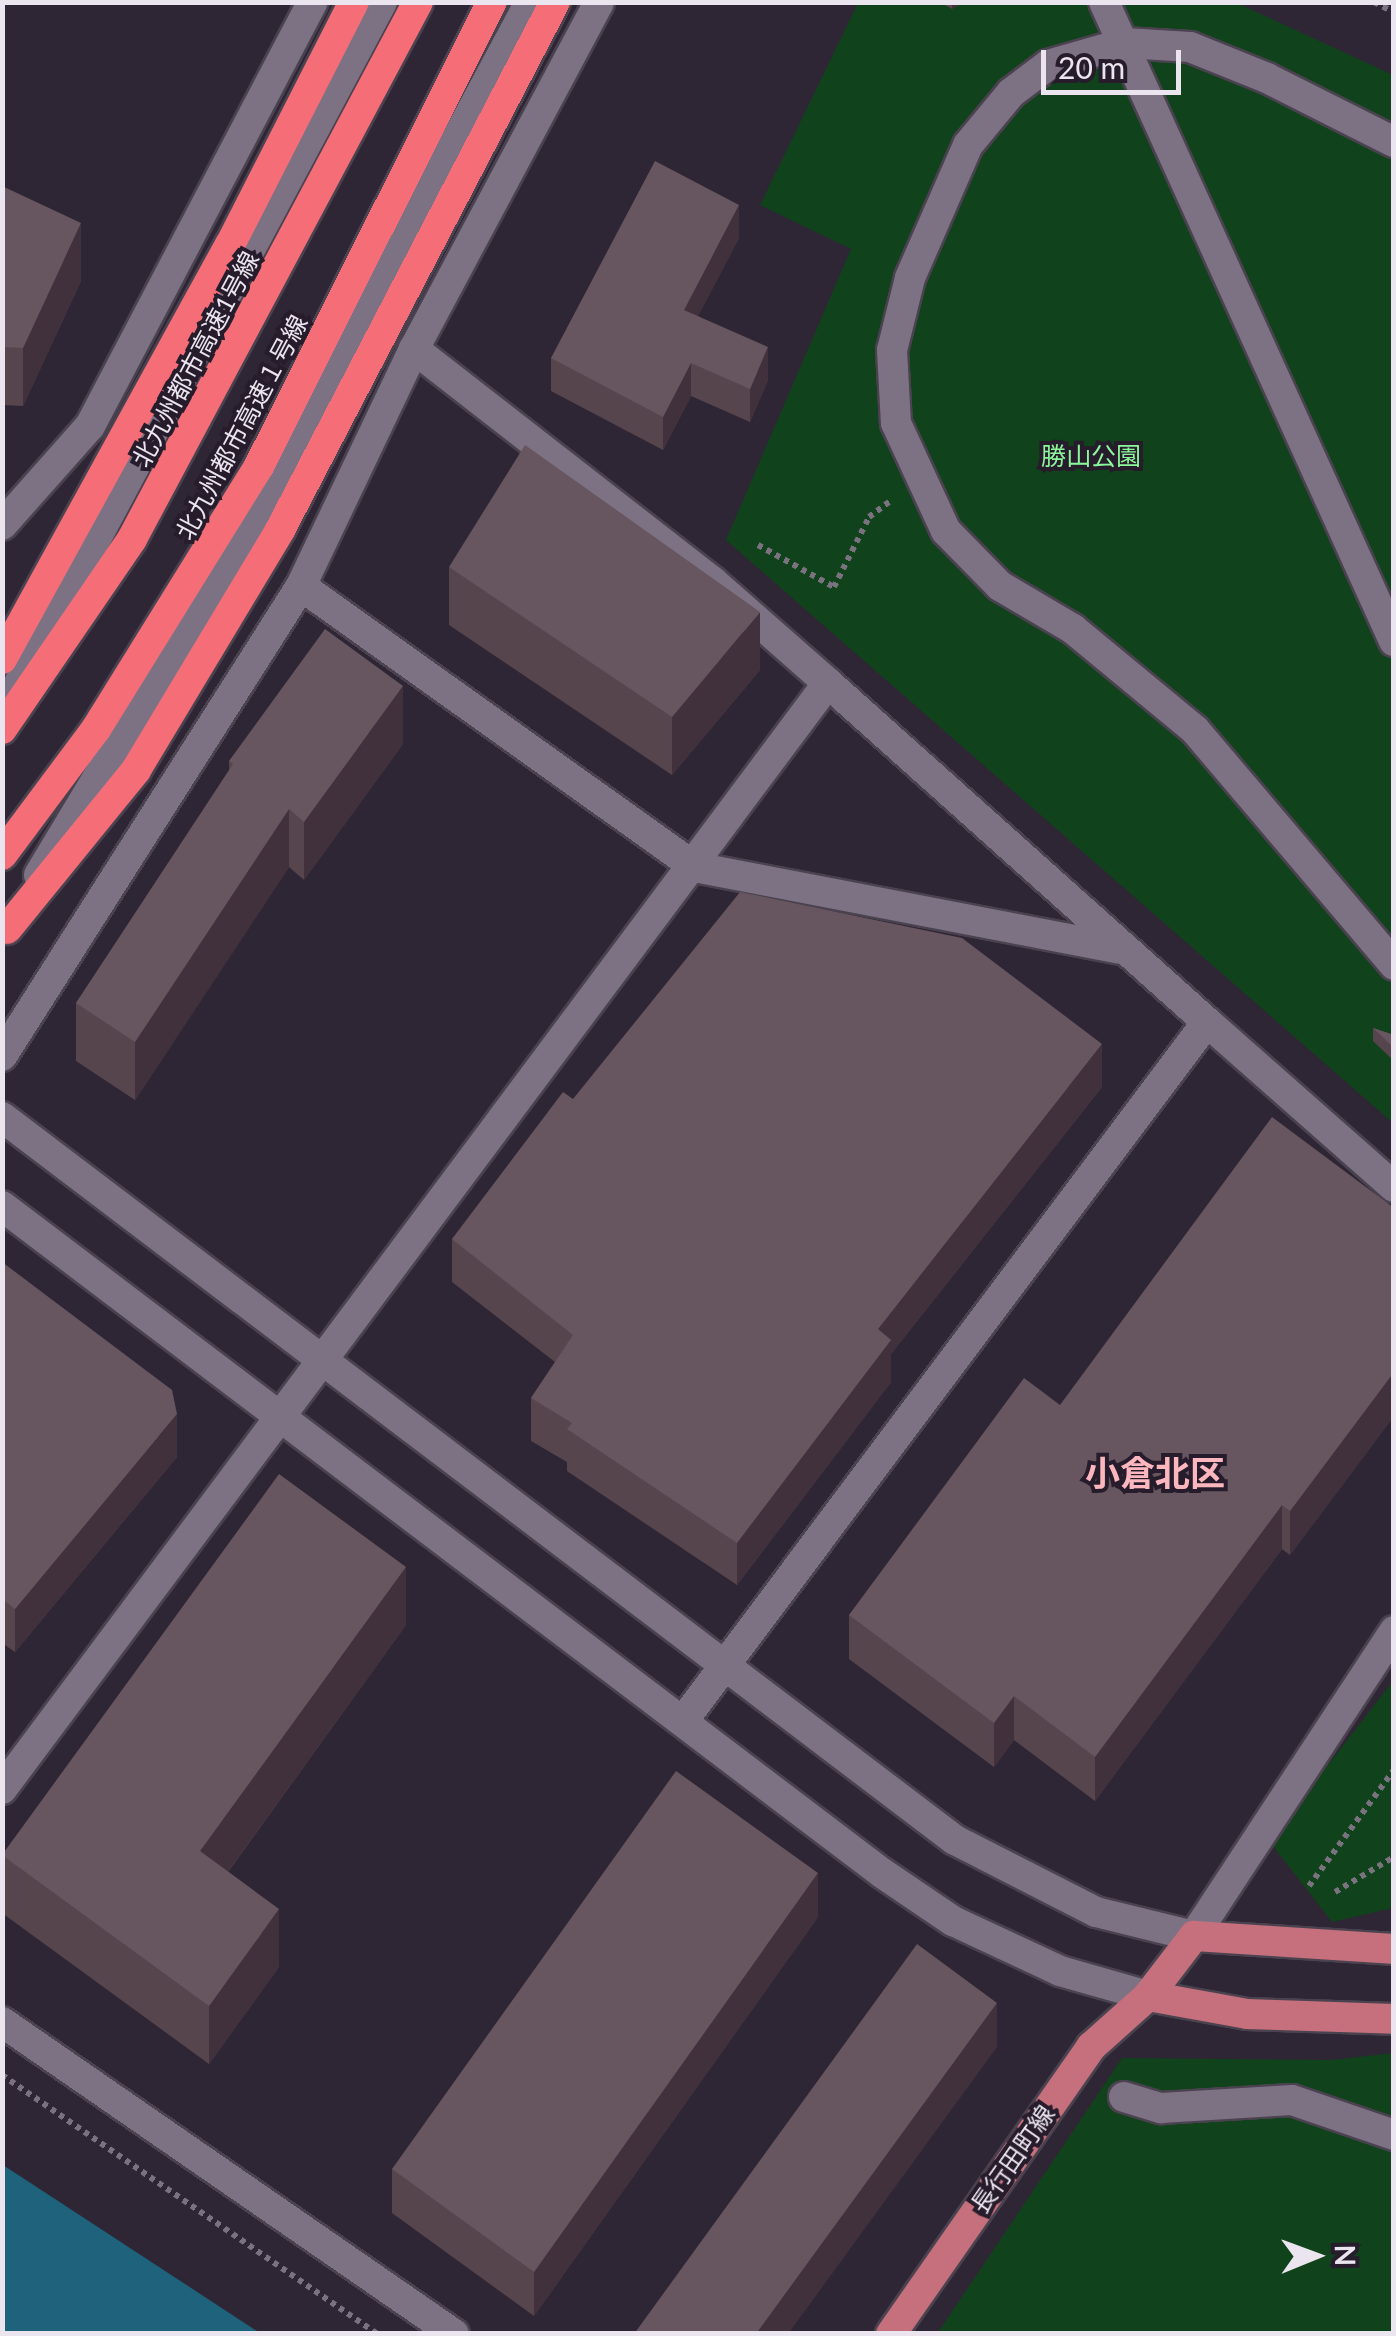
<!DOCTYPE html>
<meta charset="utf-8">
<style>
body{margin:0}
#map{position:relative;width:1396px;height:2336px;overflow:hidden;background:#2f2635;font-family:Lato,"Noto Sans JP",sans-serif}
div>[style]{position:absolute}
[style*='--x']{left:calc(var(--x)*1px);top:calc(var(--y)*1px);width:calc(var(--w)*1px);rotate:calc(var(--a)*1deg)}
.green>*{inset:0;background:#10421b}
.water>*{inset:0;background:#1e627c}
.path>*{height:6px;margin-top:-3px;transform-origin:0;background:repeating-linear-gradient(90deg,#7a727f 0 5px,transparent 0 10px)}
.roads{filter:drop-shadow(2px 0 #4a424f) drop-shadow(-2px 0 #4a424f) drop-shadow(0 2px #4a424f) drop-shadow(0 -2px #4a424f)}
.pedestrian>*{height:30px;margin:-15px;padding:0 15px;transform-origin:15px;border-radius:15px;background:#7d7284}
.minor>*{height:30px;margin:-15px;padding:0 15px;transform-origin:15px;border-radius:15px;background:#7d7284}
.tertiary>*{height:30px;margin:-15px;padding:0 15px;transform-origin:15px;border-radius:15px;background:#7d7284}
.primary>*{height:30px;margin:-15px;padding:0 15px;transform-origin:15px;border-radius:15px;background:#c5707c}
.motorway>*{height:30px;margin:-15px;padding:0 15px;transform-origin:15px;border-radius:15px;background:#f56e77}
.wall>*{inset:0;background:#57454d}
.shaded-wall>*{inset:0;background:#40313c}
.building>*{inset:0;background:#67565f}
span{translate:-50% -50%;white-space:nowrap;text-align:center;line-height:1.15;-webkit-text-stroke:8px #261c2b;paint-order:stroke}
.street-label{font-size:25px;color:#ebe5ef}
.park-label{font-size:25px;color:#8cf69b}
.district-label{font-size:35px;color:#fbb6be;font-weight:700}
.frame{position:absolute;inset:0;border:5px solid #ebe5ef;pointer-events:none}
.north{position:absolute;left:1266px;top:2206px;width:100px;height:100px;-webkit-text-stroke:8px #261c2b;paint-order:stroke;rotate:89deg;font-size:28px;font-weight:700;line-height:40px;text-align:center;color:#ebe5ef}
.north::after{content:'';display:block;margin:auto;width:35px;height:45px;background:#ebe5ef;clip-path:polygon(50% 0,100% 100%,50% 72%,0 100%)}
.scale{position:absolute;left:1041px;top:50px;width:140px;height:45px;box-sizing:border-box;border:5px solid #ebe5ef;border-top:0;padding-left:12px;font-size:30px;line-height:35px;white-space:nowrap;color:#ebe5ef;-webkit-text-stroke:8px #261c2b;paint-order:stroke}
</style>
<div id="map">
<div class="green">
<div style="clip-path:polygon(858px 3px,1237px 3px,1393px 75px,1393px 1123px,726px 540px,851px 249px,760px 205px)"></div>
<div style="clip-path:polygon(1393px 1681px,1393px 1908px,1332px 1922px,1269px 1841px)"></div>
<div style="clip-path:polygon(1393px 2053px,1393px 2333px,937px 2334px,1122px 2058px,1333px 2060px)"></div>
</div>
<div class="water">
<div style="clip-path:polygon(2px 2165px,3px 2165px,260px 2333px,3px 2333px)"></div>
</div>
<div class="path">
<div style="--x:1374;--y:2;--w:22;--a:27"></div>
<div style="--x:758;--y:545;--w:87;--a:28.9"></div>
<div style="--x:834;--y:587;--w:78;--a:-63.4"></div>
<div style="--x:869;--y:517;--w:26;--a:-37"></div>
<div style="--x:1309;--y:1886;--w:144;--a:-53.8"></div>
<div style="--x:1335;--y:1892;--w:69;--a:-30.7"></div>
<div style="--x:2;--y:2075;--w:457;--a:34.6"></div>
</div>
<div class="roads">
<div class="pedestrian">
<div style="--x:1104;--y:2;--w:702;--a:65.59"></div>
<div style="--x:1394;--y:142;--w:142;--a:-153.3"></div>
<div style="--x:1267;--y:78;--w:83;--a:-158.1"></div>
<div style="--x:1190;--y:47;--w:65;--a:-176.5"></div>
<div style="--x:1125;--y:43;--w:80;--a:164.1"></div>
<div style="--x:1048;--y:65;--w:46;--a:142.9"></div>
<div style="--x:1011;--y:93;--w:67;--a:129.6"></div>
<div style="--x:968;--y:145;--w:145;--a:113.6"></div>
<div style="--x:910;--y:278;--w:74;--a:104"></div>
<div style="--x:892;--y:350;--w:73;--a:86.9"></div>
<div style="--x:896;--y:423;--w:119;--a:65.2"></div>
<div style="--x:946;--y:531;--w:77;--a:45.5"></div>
<div style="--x:1000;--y:586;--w:85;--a:30.5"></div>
<div style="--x:1073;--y:629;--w:158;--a:39.6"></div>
<div style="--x:1195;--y:730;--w:308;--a:49.7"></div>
<div style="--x:1124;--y:2097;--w:39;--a:17"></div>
<div style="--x:1161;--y:2108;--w:131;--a:-3.5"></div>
<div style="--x:1292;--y:2100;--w:108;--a:18.9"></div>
</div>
<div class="minor">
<div style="--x:414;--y:349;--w:379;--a:37.9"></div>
<div style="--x:713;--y:582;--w:153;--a:41.3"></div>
<div style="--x:2;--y:525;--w:132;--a:-48.4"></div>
<div style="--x:90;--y:426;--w:479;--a:-62.3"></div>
<div style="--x:1207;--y:1022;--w:249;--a:41.4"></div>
<div style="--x:2;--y:1056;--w:557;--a:-57.54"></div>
<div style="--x:301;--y:586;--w:263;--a:-64.5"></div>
<div style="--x:414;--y:349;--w:393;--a:-61.9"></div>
<div style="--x:1194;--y:1936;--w:365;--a:-56.7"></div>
</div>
<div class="tertiary">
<div style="--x:301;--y:586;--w:484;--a:35.5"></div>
<div style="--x:695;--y:867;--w:432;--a:10.9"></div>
<div style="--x:16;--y:689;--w:778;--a:-61.95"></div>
<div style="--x:39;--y:875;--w:404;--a:-59"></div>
<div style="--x:247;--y:529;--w:598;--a:-61.76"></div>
<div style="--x:2;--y:1117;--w:1196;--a:37.19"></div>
<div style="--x:955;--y:1840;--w:158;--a:27.1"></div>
<div style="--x:1096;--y:1912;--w:101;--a:13.8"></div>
<div style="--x:2;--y:1206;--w:1104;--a:37.16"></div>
<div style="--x:882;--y:1873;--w:86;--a:34.1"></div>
<div style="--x:953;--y:1921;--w:118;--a:25"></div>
<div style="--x:1060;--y:1971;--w:91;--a:15.9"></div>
<div style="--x:2;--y:1789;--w:1380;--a:-53.25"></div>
<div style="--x:828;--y:683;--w:508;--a:41.81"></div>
<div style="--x:1207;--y:1022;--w:874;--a:126.86"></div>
<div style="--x:2;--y:2022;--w:549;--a:34.62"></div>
</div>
<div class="primary">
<div style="--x:1148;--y:1996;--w:101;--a:10.3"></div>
<div style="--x:1247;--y:2014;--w:147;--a:1.9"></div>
<div style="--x:891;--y:2334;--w:350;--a:-55.1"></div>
<div style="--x:1091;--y:2047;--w:76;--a:-41.8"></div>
<div style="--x:1148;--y:1996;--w:76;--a:-52.5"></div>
<div style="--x:1194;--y:1936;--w:200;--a:3.7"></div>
</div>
<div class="motorway">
<div style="--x:2;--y:659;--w:473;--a:-61.2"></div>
<div style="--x:230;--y:245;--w:273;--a:-63"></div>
<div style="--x:2;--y:729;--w:230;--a:-55.6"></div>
<div style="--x:132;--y:539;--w:608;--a:-61.96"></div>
<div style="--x:2;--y:855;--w:157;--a:-53.3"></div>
<div style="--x:96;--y:729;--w:309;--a:-58.2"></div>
<div style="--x:259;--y:466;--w:519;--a:-63.34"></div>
<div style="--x:7;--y:929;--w:205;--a:-50.9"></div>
<div style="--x:136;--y:770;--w:280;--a:-59"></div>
<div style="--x:280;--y:530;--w:595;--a:-62.49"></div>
</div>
</div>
<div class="wall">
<div style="clip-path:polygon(940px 2px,964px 2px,952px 9px)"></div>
<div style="clip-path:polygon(2px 186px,81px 281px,23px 406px,2px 405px)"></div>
<div style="clip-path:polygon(739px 238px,698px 316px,768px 380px,750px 422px,691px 396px,663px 450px,551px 391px,551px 358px)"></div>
<div style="clip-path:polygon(449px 567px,760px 670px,672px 775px,449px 625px)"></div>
<div style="clip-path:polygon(403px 744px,304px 880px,289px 867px,135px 1100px,76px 1061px,76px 1003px,229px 772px,229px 761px)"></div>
<div style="clip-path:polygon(1373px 1028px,1394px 1035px,1394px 1061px,1373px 1041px)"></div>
<div style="clip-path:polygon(1102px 1087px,891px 1354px,891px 1382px,737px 1585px,567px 1471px,567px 1462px,531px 1441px,531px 1398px,555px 1362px,452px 1282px,452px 1239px,573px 1099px)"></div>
<div style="clip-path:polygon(1394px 1208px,1394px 1416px,1290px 1555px,1282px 1549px,1095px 1801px,1014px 1740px,994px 1767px,849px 1659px,849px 1615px,1060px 1405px)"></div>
<div style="clip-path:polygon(2px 1262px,177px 1457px,15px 1652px,2px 1643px)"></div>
<div style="clip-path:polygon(406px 1625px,228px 1872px,279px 1967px,209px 2064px,2px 1913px,2px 1855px)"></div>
<div style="clip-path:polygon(818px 1917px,534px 2316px,392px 2213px,392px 2169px)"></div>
</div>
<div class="shaded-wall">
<div style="clip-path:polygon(952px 2px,964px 2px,952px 9px)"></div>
<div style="clip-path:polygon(739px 205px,739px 238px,684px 343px,684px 310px)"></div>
<div style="clip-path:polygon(81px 223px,81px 281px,23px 406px,23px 348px)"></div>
<div style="clip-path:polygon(768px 347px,768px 380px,750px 422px,750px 389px)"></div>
<div style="clip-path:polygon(691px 363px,691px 396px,663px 450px,663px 417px)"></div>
<div style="clip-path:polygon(760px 612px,760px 670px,672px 775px,672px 717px)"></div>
<div style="clip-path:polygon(403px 686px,403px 744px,304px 880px,304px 822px)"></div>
<div style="clip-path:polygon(289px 809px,289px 867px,135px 1100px,135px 1042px)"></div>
<div style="clip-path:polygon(1102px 1044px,1102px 1087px,891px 1354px,891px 1382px,737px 1585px,737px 1543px,878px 1329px)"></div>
<div style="clip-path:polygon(1394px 1372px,1394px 1416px,1290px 1555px,1290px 1511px)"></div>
<div style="clip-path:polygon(177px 1414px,177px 1457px,15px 1652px,15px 1609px)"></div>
<div style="clip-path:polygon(1282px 1505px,1282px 1549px,1095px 1801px,1095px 1757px)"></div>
<div style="clip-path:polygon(406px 1567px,406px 1625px,200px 1910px,200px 1851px)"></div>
<div style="clip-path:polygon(1014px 1696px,1014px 1740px,994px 1767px,994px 1723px)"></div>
<div style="clip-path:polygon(818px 1873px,818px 1917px,534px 2316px,534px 2272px)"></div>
<div style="clip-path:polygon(279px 1909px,279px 1967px,209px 2064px,209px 2006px)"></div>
<div style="clip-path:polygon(997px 2003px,997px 2047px,788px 2334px,756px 2334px)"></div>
</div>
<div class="building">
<div style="clip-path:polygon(655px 161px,739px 205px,684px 310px,768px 347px,750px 389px,691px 363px,663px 417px,551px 358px)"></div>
<div style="clip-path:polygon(2px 186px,81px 223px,23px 348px,2px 347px)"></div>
<div style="clip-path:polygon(525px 445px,760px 612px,672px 717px,449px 567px)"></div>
<div style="clip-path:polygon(325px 629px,403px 686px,304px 822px,289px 809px,135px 1042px,76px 1003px,233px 764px,229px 761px)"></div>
<div style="clip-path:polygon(740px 892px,962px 938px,1102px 1044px,878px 1329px,891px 1340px,737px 1543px,567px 1429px,572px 1423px,531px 1398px,573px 1335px,452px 1239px,563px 1092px,573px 1099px)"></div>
<div style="clip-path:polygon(1373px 1028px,1394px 1035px,1394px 1048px)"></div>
<div style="clip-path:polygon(1272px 1117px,1394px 1208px,1394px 1372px,1290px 1511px,1282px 1505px,1095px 1757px,1014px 1696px,994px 1723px,849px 1615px,1024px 1378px,1060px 1405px)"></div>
<div style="clip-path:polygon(2px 1262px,172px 1390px,177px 1414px,15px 1609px,2px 1599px)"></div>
<div style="clip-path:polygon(279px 1474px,406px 1567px,200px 1851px,279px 1909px,209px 2006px,2px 1855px)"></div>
<div style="clip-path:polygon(676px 1771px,818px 1873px,534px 2272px,392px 2169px)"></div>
<div style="clip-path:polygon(917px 1944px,997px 2003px,756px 2334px,634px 2334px)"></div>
</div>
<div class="street-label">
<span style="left:195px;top:359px;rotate:-62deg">北九州都市高速1号線</span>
<span style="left:241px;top:427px;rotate:-62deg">北九州都市高速１号線</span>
<span style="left:1012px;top:2159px;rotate:-55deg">長行田町線</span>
</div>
<div class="park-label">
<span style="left:1091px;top:455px">勝山公園</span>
</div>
<div class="district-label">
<span style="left:1155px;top:1472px">小倉北区</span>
</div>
<div class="frame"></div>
<div class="north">N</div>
<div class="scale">20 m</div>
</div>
